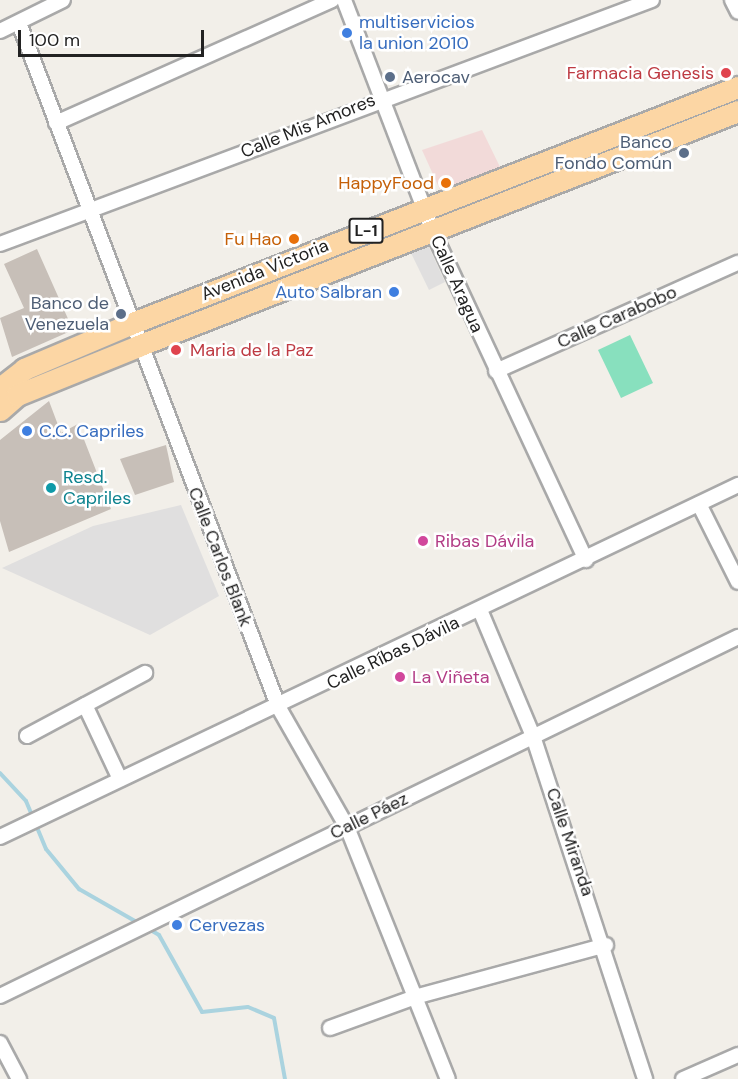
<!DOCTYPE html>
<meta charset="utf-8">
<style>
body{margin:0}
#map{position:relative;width:738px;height:1079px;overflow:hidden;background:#f2efe9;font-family:"DM Sans",sans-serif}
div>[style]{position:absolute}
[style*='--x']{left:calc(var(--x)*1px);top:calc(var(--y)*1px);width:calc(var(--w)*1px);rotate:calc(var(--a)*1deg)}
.residential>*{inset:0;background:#e0dfdf}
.commercial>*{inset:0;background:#f2dad9}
.pitch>*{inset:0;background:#88e0be}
.stream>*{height:4px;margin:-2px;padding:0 2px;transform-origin:2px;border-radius:2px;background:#aad3df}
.building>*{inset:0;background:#c7bfb8}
.roads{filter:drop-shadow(2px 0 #a9a9a9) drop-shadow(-2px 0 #a9a9a9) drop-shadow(0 2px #a9a9a9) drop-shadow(0 -2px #a9a9a9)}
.minor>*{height:14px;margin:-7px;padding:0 7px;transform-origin:7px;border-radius:7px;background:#fff}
.primary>*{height:21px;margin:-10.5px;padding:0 10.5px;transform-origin:10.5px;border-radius:10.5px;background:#fcd6a4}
.dots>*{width:16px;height:16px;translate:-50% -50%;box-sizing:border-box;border:3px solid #fff;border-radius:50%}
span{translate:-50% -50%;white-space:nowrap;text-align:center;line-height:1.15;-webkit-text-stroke:5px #fff;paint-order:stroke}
.shield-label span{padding:2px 4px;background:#fff;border:2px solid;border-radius:4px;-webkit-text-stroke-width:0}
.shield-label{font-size:16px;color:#222;font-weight:700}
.shop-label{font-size:18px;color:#366cbe}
.left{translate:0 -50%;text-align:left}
.right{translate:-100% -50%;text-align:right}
.health-label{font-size:18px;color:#be3a42}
.service-label{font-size:18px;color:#4e5e75}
.street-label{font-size:18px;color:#222}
.food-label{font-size:18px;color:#c56008}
.culture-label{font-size:18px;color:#0d838f}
.hotel-label{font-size:18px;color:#b23c85}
.scale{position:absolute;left:18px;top:30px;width:186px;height:27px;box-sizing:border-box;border:3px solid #222;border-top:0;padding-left:8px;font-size:18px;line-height:21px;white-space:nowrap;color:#222;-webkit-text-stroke:4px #fff;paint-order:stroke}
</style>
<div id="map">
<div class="residential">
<div style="clip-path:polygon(428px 245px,445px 282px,429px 290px,411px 253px)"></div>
<div style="clip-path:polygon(181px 505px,219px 596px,150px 635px,2px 568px,93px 526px)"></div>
</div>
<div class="commercial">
<div style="clip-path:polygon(482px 130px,501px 169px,441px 192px,422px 150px)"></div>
</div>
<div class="pitch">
<div style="clip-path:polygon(630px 335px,653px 383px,621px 398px,598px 350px)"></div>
</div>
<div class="stream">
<div style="--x:0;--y:773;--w:38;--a:47"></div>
<div style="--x:26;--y:801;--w:52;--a:67.4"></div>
<div style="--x:46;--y:849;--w:52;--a:50.5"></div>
<div style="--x:79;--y:889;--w:70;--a:29.8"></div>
<div style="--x:147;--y:928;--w:14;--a:30"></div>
<div style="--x:159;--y:935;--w:88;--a:60.8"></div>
<div style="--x:202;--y:1012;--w:46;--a:-6.2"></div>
<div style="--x:248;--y:1007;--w:28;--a:23"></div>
<div style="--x:274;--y:1018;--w:62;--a:79.8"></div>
</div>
<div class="building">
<div style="clip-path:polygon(37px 249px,73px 330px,12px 357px,0 318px,24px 308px,4px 264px)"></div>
<div style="clip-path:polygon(49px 401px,61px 433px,78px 424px,111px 509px,9px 552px,0 521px,0 440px)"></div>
<div style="clip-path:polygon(166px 445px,174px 482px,135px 495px,120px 459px)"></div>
</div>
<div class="roads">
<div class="minor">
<div style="--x:344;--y:0;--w:248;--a:69"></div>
<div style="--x:433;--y:232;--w:362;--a:65"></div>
<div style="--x:732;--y:0;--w:13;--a:63"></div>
<div style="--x:19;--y:23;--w:733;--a:69.22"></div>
<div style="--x:279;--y:708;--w:137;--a:60.3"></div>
<div style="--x:347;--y:827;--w:271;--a:68.2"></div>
<div style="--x:0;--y:31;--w:70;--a:-26.2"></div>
<div style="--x:56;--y:123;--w:302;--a:-24"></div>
<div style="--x:0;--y:244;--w:696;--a:-20.52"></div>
<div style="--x:496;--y:371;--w:265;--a:-24.1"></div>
<div style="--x:699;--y:504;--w:87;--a:63.4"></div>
<div style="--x:480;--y:610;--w:137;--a:67.2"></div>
<div style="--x:533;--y:736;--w:361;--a:71.9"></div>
<div style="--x:85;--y:705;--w:82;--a:64.7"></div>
<div style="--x:27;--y:736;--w:134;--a:-28.1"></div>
<div style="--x:0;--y:837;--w:818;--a:-25.5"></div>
<div style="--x:0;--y:996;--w:821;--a:-25.94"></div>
<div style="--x:330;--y:1028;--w:90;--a:-20"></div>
<div style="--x:415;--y:997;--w:198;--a:-15.2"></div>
<div style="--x:0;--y:1043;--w:41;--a:62.2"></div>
<div style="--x:683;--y:1079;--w:60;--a:-23.6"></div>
</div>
<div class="primary">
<div style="--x:0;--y:388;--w:31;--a:-38"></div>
<div style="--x:24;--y:369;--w:115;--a:-23"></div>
<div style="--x:130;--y:324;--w:653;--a:-21.3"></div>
<div style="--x:0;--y:410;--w:23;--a:-41"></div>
<div style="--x:17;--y:395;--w:131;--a:-22"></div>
<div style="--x:138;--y:346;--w:644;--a:-21.39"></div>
</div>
</div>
<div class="dots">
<div style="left:347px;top:33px;background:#3f7fe0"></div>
<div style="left:726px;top:73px;background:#e0444e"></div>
<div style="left:390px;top:77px;background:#5c6f8a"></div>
<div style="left:684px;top:153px;background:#5c6f8a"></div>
<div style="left:446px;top:183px;background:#e8710a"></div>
<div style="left:294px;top:239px;background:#e8710a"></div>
<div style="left:394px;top:292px;background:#3f7fe0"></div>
<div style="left:121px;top:314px;background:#5c6f8a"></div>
<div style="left:176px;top:350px;background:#e0444e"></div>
<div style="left:27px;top:431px;background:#3f7fe0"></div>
<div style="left:51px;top:488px;background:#0f9aa8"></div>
<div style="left:423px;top:541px;background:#d1479c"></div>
<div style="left:400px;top:677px;background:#d1479c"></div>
<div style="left:177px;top:925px;background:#3f7fe0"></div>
</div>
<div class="shield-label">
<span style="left:366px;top:231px">L-1</span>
</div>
<div class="shop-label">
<span class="left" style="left:359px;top:33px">multiservicios<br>la union 2010</span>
<span class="right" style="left:382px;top:292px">Auto Salbran</span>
<span class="left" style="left:39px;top:431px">C.C. Capriles</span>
<span class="left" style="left:189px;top:925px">Cervezas</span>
</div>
<div class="health-label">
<span class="right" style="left:714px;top:73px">Farmacia Genesis</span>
<span class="left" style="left:190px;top:350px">Maria de la Paz</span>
</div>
<div class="service-label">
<span class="left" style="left:402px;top:77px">Aerocav</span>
<span class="right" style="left:672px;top:153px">Banco<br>Fondo Común</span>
<span class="right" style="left:109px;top:314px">Banco de<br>Venezuela</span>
</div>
<div class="street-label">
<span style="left:308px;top:126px;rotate:-22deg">Calle Mis Amores</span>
<span style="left:265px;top:270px;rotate:-22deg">Avenida Victoria</span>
<span style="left:457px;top:284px;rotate:66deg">Calle Aragua</span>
<span style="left:617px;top:317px;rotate:-24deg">Calle Carabobo</span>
<span style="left:220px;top:557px;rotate:69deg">Calle Carlos Blank</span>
<span style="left:393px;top:653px;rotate:-26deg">Calle Ríbas Dávila</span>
<span style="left:369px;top:816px;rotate:-26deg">Calle Páez</span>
<span style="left:570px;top:842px;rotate:71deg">Calle Miranda</span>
</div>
<div class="food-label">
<span class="right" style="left:434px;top:183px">HappyFood</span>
<span class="right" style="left:282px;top:239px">Fu Hao</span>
</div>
<div class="culture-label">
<span class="left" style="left:63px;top:488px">Resd.<br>Capriles</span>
</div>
<div class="hotel-label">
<span class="left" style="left:435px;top:541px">Ribas Dávila</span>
<span class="left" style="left:412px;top:677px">La Viñeta</span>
</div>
<div class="scale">100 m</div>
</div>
